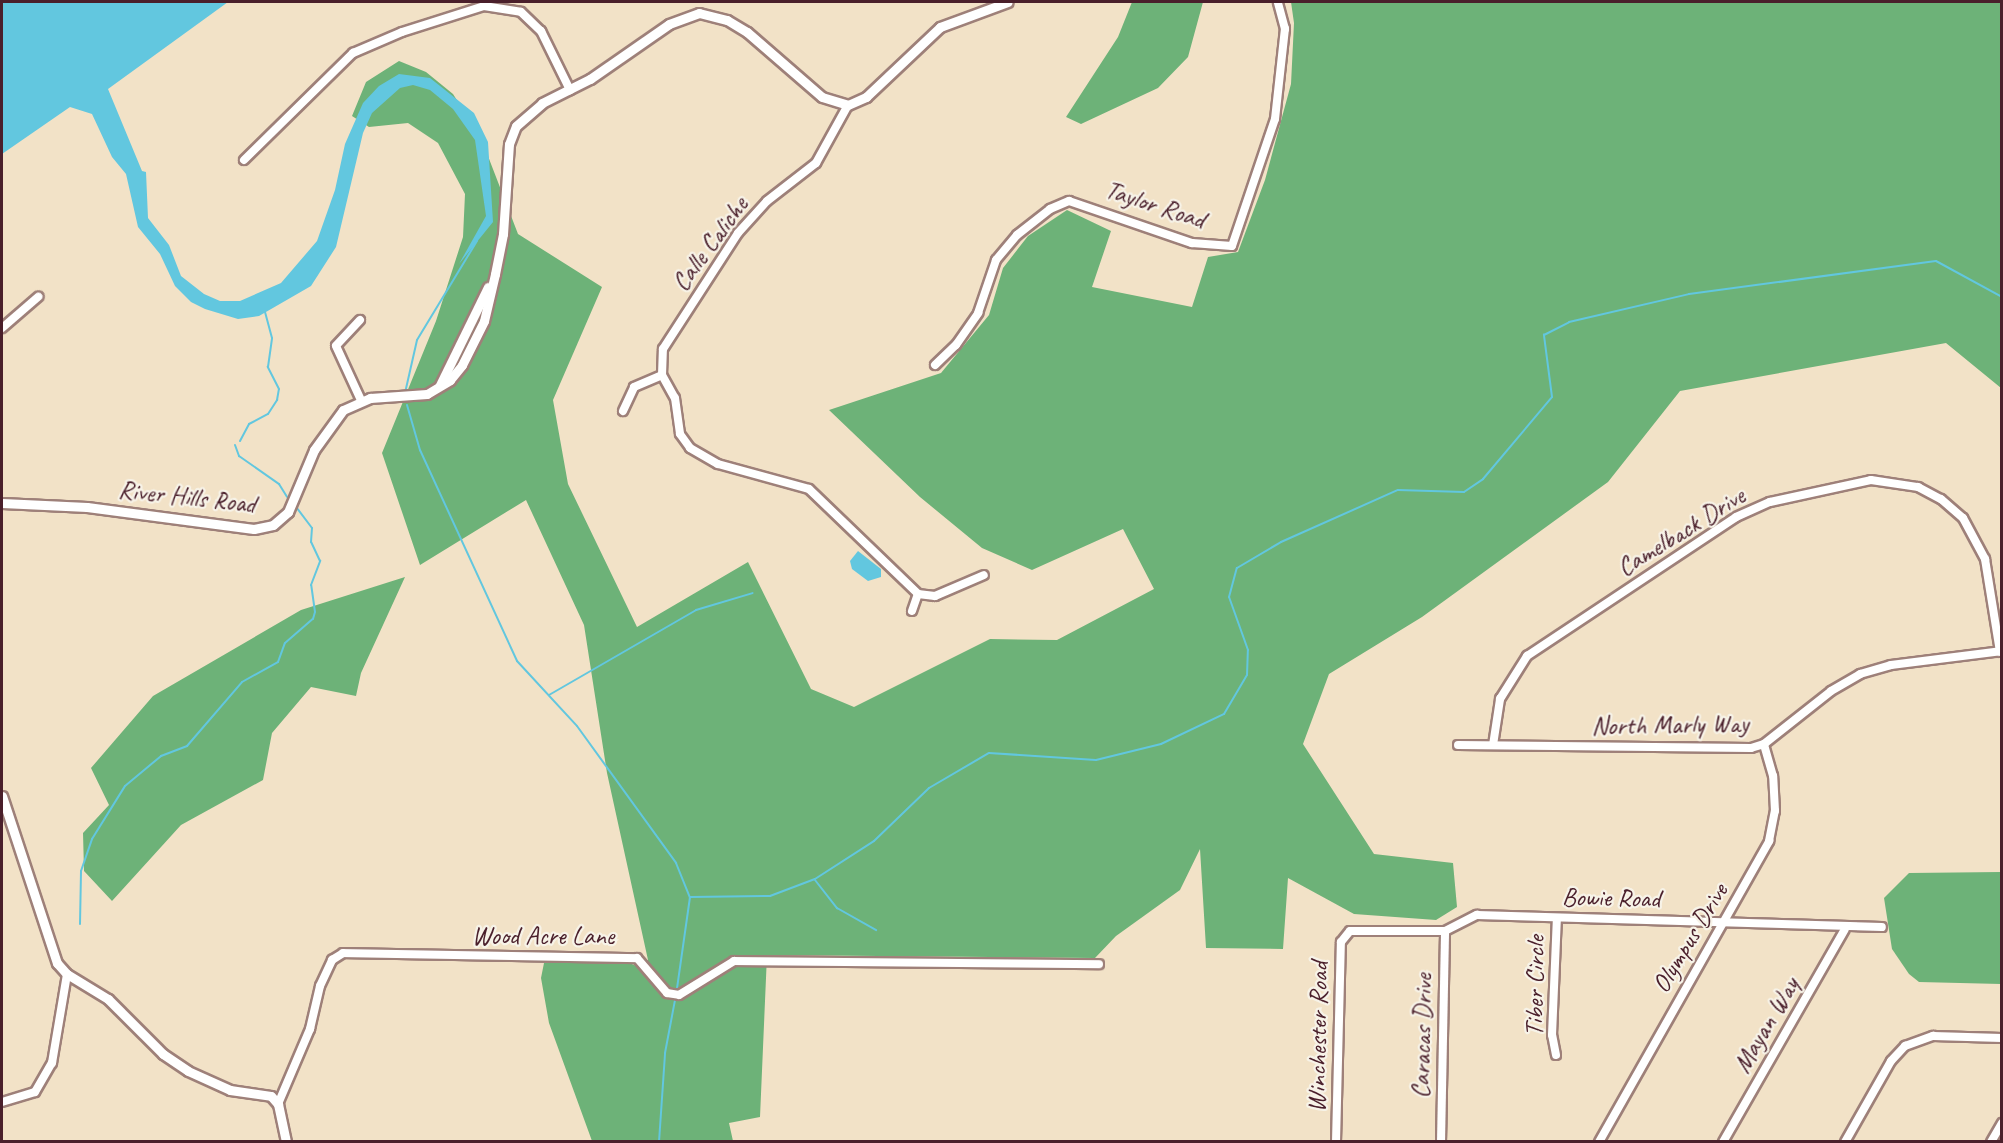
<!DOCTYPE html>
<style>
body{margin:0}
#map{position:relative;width:2003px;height:1143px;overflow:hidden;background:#f2e2c7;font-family:Caveat,sans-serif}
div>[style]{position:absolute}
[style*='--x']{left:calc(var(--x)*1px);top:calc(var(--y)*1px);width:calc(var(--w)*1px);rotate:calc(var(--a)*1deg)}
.forest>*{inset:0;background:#6db278}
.water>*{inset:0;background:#62c7df}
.stream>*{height:2px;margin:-1px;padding:0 1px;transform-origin:1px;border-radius:1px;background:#62c7df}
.roads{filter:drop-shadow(2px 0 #9e8079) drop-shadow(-2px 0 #9e8079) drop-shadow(0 2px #9e8079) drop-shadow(0 -2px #9e8079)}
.minor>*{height:8px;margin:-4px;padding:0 4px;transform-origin:4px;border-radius:4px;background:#fff}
.tertiary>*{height:9px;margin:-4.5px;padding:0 4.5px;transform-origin:4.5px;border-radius:4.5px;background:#fff}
span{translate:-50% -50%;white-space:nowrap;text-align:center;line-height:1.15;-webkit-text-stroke:4.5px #f7f3e8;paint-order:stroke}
.street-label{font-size:26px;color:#4a1f2b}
.frame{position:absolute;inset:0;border:3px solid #4a1f2b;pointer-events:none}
</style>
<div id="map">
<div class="forest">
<div style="clip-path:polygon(1132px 2px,1203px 2px,1188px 57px,1158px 88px,1081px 124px,1066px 117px,1118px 37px)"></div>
<div style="clip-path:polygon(1291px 2px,2001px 2px,2001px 388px,1946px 343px,1680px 391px,1608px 482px,1422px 617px,1329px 674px,1303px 744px,1374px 854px,1453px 863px,1457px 907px,1436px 920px,1354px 914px,1288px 878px,1283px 949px,1206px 948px,1200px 849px,1180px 890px,1116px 936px,1095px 958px,767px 955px,760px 1117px,729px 1123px,733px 1141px,592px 1141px,549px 1023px,541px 978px,544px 963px,627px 962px,639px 967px,648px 960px,607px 773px,584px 625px,526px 500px,420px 565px,382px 453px,436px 321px,463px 237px,465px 194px,438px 143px,408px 123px,369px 127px,352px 116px,366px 82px,399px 61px,426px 72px,453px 94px,481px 138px,518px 234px,602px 287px,553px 400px,568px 484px,637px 627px,748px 562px,811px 689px,854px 707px,990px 639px,1057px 640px,1154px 589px,1123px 529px,1032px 570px,982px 548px,920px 497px,829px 410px,941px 373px,989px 315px,1003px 268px,1028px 236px,1067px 210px,1111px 231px,1092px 287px,1192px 307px,1208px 257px,1238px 252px,1265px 180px,1291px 84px,1294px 23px)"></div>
<div style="clip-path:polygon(405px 577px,361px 673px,356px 696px,311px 687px,272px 733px,263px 780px,181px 825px,112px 901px,84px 871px,83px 833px,109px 805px,91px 768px,153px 696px,301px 610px)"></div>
<div style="clip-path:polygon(2001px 872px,2001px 984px,1919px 982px,1909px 974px,1892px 949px,1884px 898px,1909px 873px)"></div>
</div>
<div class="water">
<div style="clip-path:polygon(2px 2px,228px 2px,108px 89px,142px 171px,146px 172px,148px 218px,169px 245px,181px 276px,204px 294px,220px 301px,240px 301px,281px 283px,317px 241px,335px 190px,345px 144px,363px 103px,379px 86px,399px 74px,430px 78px,474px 113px,488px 142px,493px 222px,459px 264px,486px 216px,475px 140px,453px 109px,430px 90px,413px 85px,400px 88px,372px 113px,363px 133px,336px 247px,311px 286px,259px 316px,238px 319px,205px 309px,191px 302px,175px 286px,160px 254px,138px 227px,126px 174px,112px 157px,92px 114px,70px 107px,2px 154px)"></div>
<div style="clip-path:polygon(858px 551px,881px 569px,881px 577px,868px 581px,852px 569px,850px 561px)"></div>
</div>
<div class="stream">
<div style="--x:405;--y:393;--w:54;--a:-77.2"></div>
<div style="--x:417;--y:340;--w:116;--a:-58.8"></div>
<div style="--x:407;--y:405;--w:47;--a:73.9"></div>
<div style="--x:420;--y:450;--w:232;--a:65.3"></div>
<div style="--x:517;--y:661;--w:88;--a:47.3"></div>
<div style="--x:577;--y:726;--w:169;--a:54.1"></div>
<div style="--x:676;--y:863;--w:37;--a:68"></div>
<div style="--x:690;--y:897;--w:92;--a:98.1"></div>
<div style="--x:240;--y:441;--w:19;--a:-62"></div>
<div style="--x:249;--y:424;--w:21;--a:-28"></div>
<div style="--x:268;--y:414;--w:17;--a:-57"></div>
<div style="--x:277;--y:400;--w:11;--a:-80"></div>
<div style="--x:279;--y:389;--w:25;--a:-117"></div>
<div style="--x:268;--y:367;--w:29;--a:-82"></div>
<div style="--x:272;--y:338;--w:27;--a:-105"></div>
<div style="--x:235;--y:445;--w:12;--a:70"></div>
<div style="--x:239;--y:456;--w:49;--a:35"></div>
<div style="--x:279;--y:484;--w:15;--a:58"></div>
<div style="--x:549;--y:695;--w:170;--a:-30"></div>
<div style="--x:696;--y:610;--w:59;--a:-16.6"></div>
<div style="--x:815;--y:880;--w:36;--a:52"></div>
<div style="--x:837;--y:908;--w:45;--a:29.4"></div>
<div style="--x:690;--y:897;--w:80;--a:-0.7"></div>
<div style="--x:770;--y:896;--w:48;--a:-20.7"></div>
<div style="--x:815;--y:879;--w:70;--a:-32.8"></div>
<div style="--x:874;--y:841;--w:76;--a:-43.9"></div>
<div style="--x:929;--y:788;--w:69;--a:-30.3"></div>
<div style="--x:989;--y:753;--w:107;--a:3.7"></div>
<div style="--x:1096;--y:760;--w:67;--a:-13.8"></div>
<div style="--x:1161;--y:744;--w:70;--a:-25.5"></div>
<div style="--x:1224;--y:714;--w:45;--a:-59.5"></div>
<div style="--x:1247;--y:675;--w:25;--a:-88"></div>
<div style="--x:1248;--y:650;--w:56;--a:-109.7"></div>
<div style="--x:1229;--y:597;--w:30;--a:-75"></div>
<div style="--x:1237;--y:568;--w:51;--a:-30.6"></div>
<div style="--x:1281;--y:542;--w:128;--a:-24"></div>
<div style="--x:1398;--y:490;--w:66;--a:1.7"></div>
<div style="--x:1464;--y:492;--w:23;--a:-34"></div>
<div style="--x:1483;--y:479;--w:107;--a:-49.9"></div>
<div style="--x:1552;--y:397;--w:63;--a:-97.4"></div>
<div style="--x:1544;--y:335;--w:28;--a:-27"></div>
<div style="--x:1569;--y:322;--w:123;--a:-13.1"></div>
<div style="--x:1689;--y:294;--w:249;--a:-7.6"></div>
<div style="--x:1936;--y:261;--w:75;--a:28.6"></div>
<div style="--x:80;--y:924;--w:53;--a:-88.9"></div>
<div style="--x:81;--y:871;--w:34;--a:-71"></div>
<div style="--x:92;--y:839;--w:62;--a:-58.1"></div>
<div style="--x:125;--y:786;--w:47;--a:-39.8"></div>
<div style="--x:161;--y:756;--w:28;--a:-21"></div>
<div style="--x:187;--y:746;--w:84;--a:-49.3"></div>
<div style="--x:242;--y:682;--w:41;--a:-29.1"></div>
<div style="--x:278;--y:662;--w:20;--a:-70"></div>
<div style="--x:285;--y:643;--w:37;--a:-41"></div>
<div style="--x:313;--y:619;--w:7;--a:-74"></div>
<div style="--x:315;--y:612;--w:27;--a:-98"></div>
<div style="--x:311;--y:585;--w:26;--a:-69"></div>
<div style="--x:320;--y:561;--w:21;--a:-115"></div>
<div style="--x:311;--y:542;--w:14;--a:-86"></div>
<div style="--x:312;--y:528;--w:25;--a:-127"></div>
<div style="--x:659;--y:1142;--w:89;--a:-86.1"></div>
<div style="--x:665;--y:1053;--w:54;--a:-79.3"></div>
</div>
<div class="roads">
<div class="minor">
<div style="--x:244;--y:160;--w:153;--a:-44.5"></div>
<div style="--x:353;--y:53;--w:53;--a:-23.2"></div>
<div style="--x:402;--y:32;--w:86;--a:-17.6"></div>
<div style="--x:484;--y:6;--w:37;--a:9"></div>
<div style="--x:521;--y:12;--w:28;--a:44"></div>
<div style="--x:541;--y:31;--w:66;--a:63.8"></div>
<div style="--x:360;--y:320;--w:35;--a:133"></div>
<div style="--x:336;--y:346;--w:60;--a:65.2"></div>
<div style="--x:2;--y:328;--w:48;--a:-40.7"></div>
<div style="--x:935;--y:365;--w:29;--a:-44"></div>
<div style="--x:956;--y:345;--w:39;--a:-55"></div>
<div style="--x:978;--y:313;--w:56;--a:-71.2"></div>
<div style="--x:996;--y:260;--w:33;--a:-50"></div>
<div style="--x:1017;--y:235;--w:42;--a:-38.2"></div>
<div style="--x:1050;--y:209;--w:21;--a:-23"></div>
<div style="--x:1069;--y:201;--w:130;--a:18.9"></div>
<div style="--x:1192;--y:243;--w:40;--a:4.3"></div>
<div style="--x:1232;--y:246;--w:134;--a:-71.3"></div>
<div style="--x:1275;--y:119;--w:91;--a:-83.7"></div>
<div style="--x:1285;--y:29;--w:28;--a:-105"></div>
<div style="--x:662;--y:375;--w:26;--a:61"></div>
<div style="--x:675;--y:398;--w:36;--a:82"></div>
<div style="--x:680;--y:434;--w:17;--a:54"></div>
<div style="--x:690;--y:448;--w:32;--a:30"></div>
<div style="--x:718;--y:464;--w:94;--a:15.4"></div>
<div style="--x:809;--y:489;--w:151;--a:43.9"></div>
<div style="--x:918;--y:594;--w:17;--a:7"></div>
<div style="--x:935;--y:596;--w:53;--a:-23.2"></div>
<div style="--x:623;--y:411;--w:26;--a:-65"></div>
<div style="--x:634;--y:387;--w:30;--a:-23"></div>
<div style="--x:662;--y:375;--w:26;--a:-88"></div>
<div style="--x:663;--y:349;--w:138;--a:-57.1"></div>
<div style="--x:738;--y:233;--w:43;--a:-47.8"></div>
<div style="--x:767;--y:201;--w:62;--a:-37.8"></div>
<div style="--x:816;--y:163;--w:66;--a:-61.1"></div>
<div style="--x:912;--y:611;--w:18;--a:-71"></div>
<div style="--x:1458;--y:745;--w:293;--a:0.6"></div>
<div style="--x:1751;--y:748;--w:14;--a:-17"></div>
<div style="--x:1764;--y:744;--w:85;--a:-38.3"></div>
<div style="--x:1831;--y:691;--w:34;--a:-30"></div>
<div style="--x:1860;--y:674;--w:32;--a:-16"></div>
<div style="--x:1891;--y:665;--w:112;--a:-7.2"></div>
<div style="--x:1493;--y:745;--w:47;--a:-81.3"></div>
<div style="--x:1500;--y:699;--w:51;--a:-57.9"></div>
<div style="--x:1527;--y:656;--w:251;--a:-33.6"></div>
<div style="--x:1736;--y:517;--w:37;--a:-24"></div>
<div style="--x:1770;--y:502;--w:103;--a:-12.3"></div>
<div style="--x:1871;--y:480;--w:48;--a:8.5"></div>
<div style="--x:1918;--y:487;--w:26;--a:28"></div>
<div style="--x:1941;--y:499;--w:29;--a:41"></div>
<div style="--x:1963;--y:518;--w:47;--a:61.8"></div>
<div style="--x:1985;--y:559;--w:94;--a:80.8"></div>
<div style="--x:1556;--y:1055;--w:20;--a:-101"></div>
<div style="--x:1552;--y:1035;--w:117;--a:-87.6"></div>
<div style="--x:2;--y:1102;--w:34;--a:-17"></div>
<div style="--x:35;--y:1092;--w:34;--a:-60"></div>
<div style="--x:52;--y:1063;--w:90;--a:-80.4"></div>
<div style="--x:278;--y:1104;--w:82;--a:-66.9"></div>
<div style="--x:310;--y:1029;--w:44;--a:-76.9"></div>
<div style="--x:320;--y:986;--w:29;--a:-65"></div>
<div style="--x:332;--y:960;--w:13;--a:-32"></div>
<div style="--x:343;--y:953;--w:294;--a:1"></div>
<div style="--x:637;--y:958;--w:46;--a:49.4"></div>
<div style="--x:667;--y:993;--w:12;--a:9"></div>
<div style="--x:679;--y:995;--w:65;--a:-31.7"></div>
<div style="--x:734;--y:961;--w:365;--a:0.5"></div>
<div style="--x:1336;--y:1142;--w:200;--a:-88.6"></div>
<div style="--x:1341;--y:942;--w:14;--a:-51"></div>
<div style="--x:1350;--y:931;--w:95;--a:0"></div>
<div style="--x:1445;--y:931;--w:36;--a:-27"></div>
<div style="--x:1477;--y:915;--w:405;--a:1.7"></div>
<div style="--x:1441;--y:1142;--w:211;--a:-88.9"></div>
<div style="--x:1599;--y:1142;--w:346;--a:-60.5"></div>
<div style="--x:1769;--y:841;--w:31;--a:-79"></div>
<div style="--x:1775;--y:811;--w:35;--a:-93"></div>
<div style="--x:1773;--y:776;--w:33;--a:-106"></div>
<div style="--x:1723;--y:1142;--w:245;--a:-60.2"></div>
<div style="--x:1845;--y:1142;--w:93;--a:-60.4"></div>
<div style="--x:1891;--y:1061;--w:21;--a:-47"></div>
<div style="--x:1905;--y:1046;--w:30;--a:-20"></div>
<div style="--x:1933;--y:1036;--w:69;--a:1.7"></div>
<div style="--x:1991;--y:1142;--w:22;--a:-60"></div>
</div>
<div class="tertiary">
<div style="--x:440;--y:385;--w:109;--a:-63.9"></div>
<div style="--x:2;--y:503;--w:85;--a:2.7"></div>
<div style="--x:87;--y:507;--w:168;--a:7.5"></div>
<div style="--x:254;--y:529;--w:19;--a:-12"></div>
<div style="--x:273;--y:525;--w:20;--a:-41"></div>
<div style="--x:288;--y:512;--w:67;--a:-67.2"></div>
<div style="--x:314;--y:450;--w:49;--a:-54.1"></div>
<div style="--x:343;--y:410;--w:30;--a:-24"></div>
<div style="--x:370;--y:398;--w:57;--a:-4"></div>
<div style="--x:427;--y:394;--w:27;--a:-31"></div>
<div style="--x:450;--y:380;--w:19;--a:-51"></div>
<div style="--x:462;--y:365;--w:49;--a:-63.4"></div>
<div style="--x:484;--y:321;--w:48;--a:-76.8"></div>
<div style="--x:495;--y:274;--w:41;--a:-78.7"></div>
<div style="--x:503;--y:234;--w:90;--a:-86.2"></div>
<div style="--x:509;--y:144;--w:19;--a:-69"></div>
<div style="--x:516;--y:126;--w:35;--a:-41"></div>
<div style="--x:542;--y:103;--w:54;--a:-26.6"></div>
<div style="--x:590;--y:79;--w:96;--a:-34.8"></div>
<div style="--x:669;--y:24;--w:32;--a:-20"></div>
<div style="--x:699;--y:13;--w:29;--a:14"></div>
<div style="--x:727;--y:20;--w:23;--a:31"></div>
<div style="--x:747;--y:32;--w:99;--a:40.9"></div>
<div style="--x:822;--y:97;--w:27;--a:17"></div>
<div style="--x:848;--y:105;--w:20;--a:-24"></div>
<div style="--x:866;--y:97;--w:102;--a:-43.4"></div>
<div style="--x:940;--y:27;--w:72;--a:-20.2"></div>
<div style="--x:2;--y:796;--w:176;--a:71.8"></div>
<div style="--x:57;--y:963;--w:15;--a:48"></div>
<div style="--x:67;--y:974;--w:48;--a:31.4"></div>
<div style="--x:108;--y:999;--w:78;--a:45"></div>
<div style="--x:163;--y:1054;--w:30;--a:34"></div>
<div style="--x:188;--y:1071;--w:46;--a:24.3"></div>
<div style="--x:230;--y:1090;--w:41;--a:8.3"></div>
<div style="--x:271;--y:1096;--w:11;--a:49"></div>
<div style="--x:278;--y:1104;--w:39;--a:78"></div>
</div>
</div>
<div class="street-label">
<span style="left:1155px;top:205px;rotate:18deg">Taylor Road</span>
<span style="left:710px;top:244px;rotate:-54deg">Calle Caliche</span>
<span style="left:187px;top:497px;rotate:6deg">River Hills Road</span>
<span style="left:1681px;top:532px;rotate:-32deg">Camelback Drive</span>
<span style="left:1670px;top:725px;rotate:-1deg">North Marly Way</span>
<span style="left:1611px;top:898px;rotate:1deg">Bowie Road</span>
<span style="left:543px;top:936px">Wood Acre Lane</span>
<span style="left:1690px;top:938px;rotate:-59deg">Olympus Drive</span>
<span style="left:1535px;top:986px;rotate:-89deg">Tiber Circle</span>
<span style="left:1766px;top:1025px;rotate:-60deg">Mayan Way</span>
<span style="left:1422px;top:1036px;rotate:-89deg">Caracas Drive</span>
<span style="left:1318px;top:1037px;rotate:-89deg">Winchester Road</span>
</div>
<div class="frame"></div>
</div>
